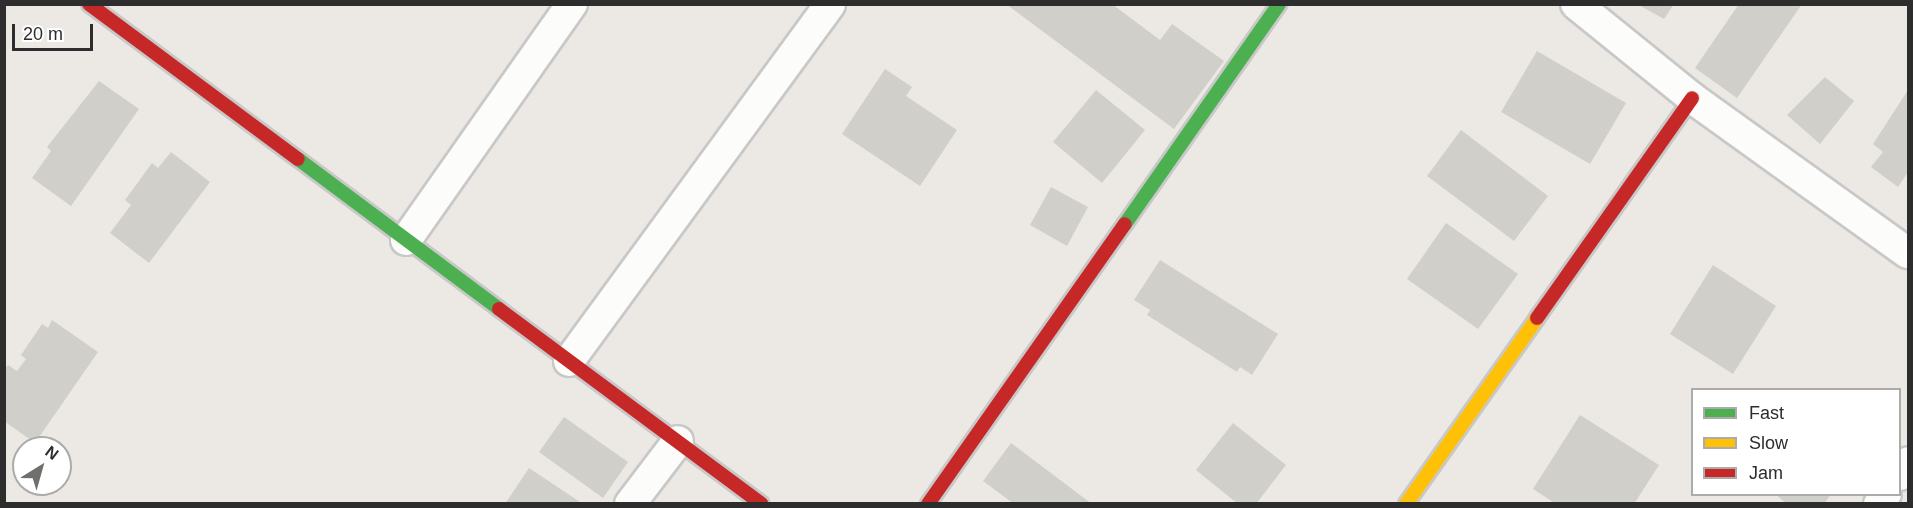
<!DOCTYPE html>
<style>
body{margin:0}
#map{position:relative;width:1913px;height:508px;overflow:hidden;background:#ece9e4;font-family:Helvetica,sans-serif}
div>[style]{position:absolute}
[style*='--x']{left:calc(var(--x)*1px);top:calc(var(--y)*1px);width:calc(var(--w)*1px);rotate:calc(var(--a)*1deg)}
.building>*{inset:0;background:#d1cfca}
.roads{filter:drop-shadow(2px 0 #c9c8c8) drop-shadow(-2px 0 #c9c8c8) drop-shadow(0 2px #c9c8c8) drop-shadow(0 -2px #c9c8c8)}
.street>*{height:30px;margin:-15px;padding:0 15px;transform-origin:15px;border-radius:15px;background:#fcfcfb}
.fast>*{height:14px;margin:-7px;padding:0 7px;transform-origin:7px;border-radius:7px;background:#4caf50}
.slow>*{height:14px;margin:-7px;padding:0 7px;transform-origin:7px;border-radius:7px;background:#ffc107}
.jam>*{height:14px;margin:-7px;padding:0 7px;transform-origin:7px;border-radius:7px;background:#c62828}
span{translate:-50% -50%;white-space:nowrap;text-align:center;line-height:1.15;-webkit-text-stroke:4.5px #fff;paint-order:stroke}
.frame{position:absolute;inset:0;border:6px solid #2d2d2d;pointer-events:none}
.legend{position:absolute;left:1691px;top:388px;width:210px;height:108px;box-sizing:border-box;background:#fff;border:2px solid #ababab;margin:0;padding:8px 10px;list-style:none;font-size:18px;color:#2d2d2d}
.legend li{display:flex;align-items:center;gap:12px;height:30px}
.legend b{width:30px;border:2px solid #ababab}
.north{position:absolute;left:12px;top:436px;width:60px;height:60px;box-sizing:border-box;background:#fff;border:2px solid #ababab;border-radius:50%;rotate:37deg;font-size:16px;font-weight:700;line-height:24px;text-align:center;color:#2d2d2d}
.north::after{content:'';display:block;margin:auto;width:21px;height:27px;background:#706f6d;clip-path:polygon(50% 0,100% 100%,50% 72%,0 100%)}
.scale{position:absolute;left:12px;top:24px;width:81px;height:27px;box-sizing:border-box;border:3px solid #2d2d2d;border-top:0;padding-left:8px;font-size:18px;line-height:21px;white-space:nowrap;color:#2d2d2d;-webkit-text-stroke:4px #fff;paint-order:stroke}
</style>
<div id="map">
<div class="building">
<div style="clip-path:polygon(1006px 4px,1112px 4px,1160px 40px,1172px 24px,1224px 61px,1174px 129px)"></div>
<div style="clip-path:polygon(1637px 4px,1674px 4px,1664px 19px)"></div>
<div style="clip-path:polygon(1739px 4px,1802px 4px,1737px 98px,1695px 68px)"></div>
<div style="clip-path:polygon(1537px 51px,1626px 103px,1590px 164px,1501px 112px)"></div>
<div style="clip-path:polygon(885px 69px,912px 87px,906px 96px,957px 130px,920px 186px,842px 134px)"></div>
<div style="clip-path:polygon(1825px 77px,1854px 101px,1820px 144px,1787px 115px)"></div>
<div style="clip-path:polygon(99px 81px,139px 109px,71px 206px,32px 178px,51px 151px,47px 147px)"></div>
<div style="clip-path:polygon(1096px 90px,1145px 130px,1102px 183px,1053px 142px)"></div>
<div style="clip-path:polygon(1908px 90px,1908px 172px,1898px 187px,1871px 167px,1883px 152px,1873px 144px)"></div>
<div style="clip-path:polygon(1461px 130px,1548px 196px,1514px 241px,1427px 176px)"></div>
<div style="clip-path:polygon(171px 152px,210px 182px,149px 263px,110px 233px,131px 205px,125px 200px,152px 163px,158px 168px)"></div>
<div style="clip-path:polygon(1051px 187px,1088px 207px,1067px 246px,1030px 225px)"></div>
<div style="clip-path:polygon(1446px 223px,1518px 274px,1478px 329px,1407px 279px)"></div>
<div style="clip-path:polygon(1160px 260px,1278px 334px,1252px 375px,1240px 367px,1237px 372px,1147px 315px,1150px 310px,1134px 300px)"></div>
<div style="clip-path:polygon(1713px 265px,1776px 306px,1733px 374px,1670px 334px)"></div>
<div style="clip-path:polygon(52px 320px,98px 352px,35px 443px,4px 421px,4px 369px,8px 365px,17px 371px,26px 359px,21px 355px,42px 324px,48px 328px)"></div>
<div style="clip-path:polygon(1580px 415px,1659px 465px,1634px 504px,1556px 504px,1533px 489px)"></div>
<div style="clip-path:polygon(564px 417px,628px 462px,603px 498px,539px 452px)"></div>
<div style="clip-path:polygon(1233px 423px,1286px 465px,1256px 504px,1238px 504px,1196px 470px)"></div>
<div style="clip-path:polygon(1011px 443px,1092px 504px,1014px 504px,983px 481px)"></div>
<div style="clip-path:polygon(529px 468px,583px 504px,505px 504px)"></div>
<div style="clip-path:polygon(1775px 494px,1831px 494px,1824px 504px,1787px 504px)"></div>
</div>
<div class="roads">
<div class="street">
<div style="--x:1576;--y:4;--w:149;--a:39"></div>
<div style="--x:1692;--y:98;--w:266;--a:35.7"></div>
<div style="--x:406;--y:240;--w:289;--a:-54.9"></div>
<div style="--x:569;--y:361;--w:442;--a:-53.8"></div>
<div style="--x:1900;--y:475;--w:15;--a:-58"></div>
<div style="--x:630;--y:504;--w:79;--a:-52.7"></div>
<div style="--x:1879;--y:504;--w:12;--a:-55"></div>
</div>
<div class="fast">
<div style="--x:298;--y:159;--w:251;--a:36.7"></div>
<div style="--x:1125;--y:224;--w:269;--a:-55"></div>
</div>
<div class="slow">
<div style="--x:1406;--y:504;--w:228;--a:-54.8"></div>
</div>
<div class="jam">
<div style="--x:89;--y:4;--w:260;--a:36.6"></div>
<div style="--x:499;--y:309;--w:327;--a:36.6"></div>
<div style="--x:1537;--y:318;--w:269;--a:-54.8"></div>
<div style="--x:928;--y:504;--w:342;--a:-54.9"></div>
</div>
</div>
<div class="frame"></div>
<ul class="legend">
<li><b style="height:8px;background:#4caf50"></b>Fast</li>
<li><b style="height:8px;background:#ffc107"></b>Slow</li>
<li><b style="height:8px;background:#c62828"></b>Jam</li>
</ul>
<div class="north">N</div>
<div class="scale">20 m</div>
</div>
